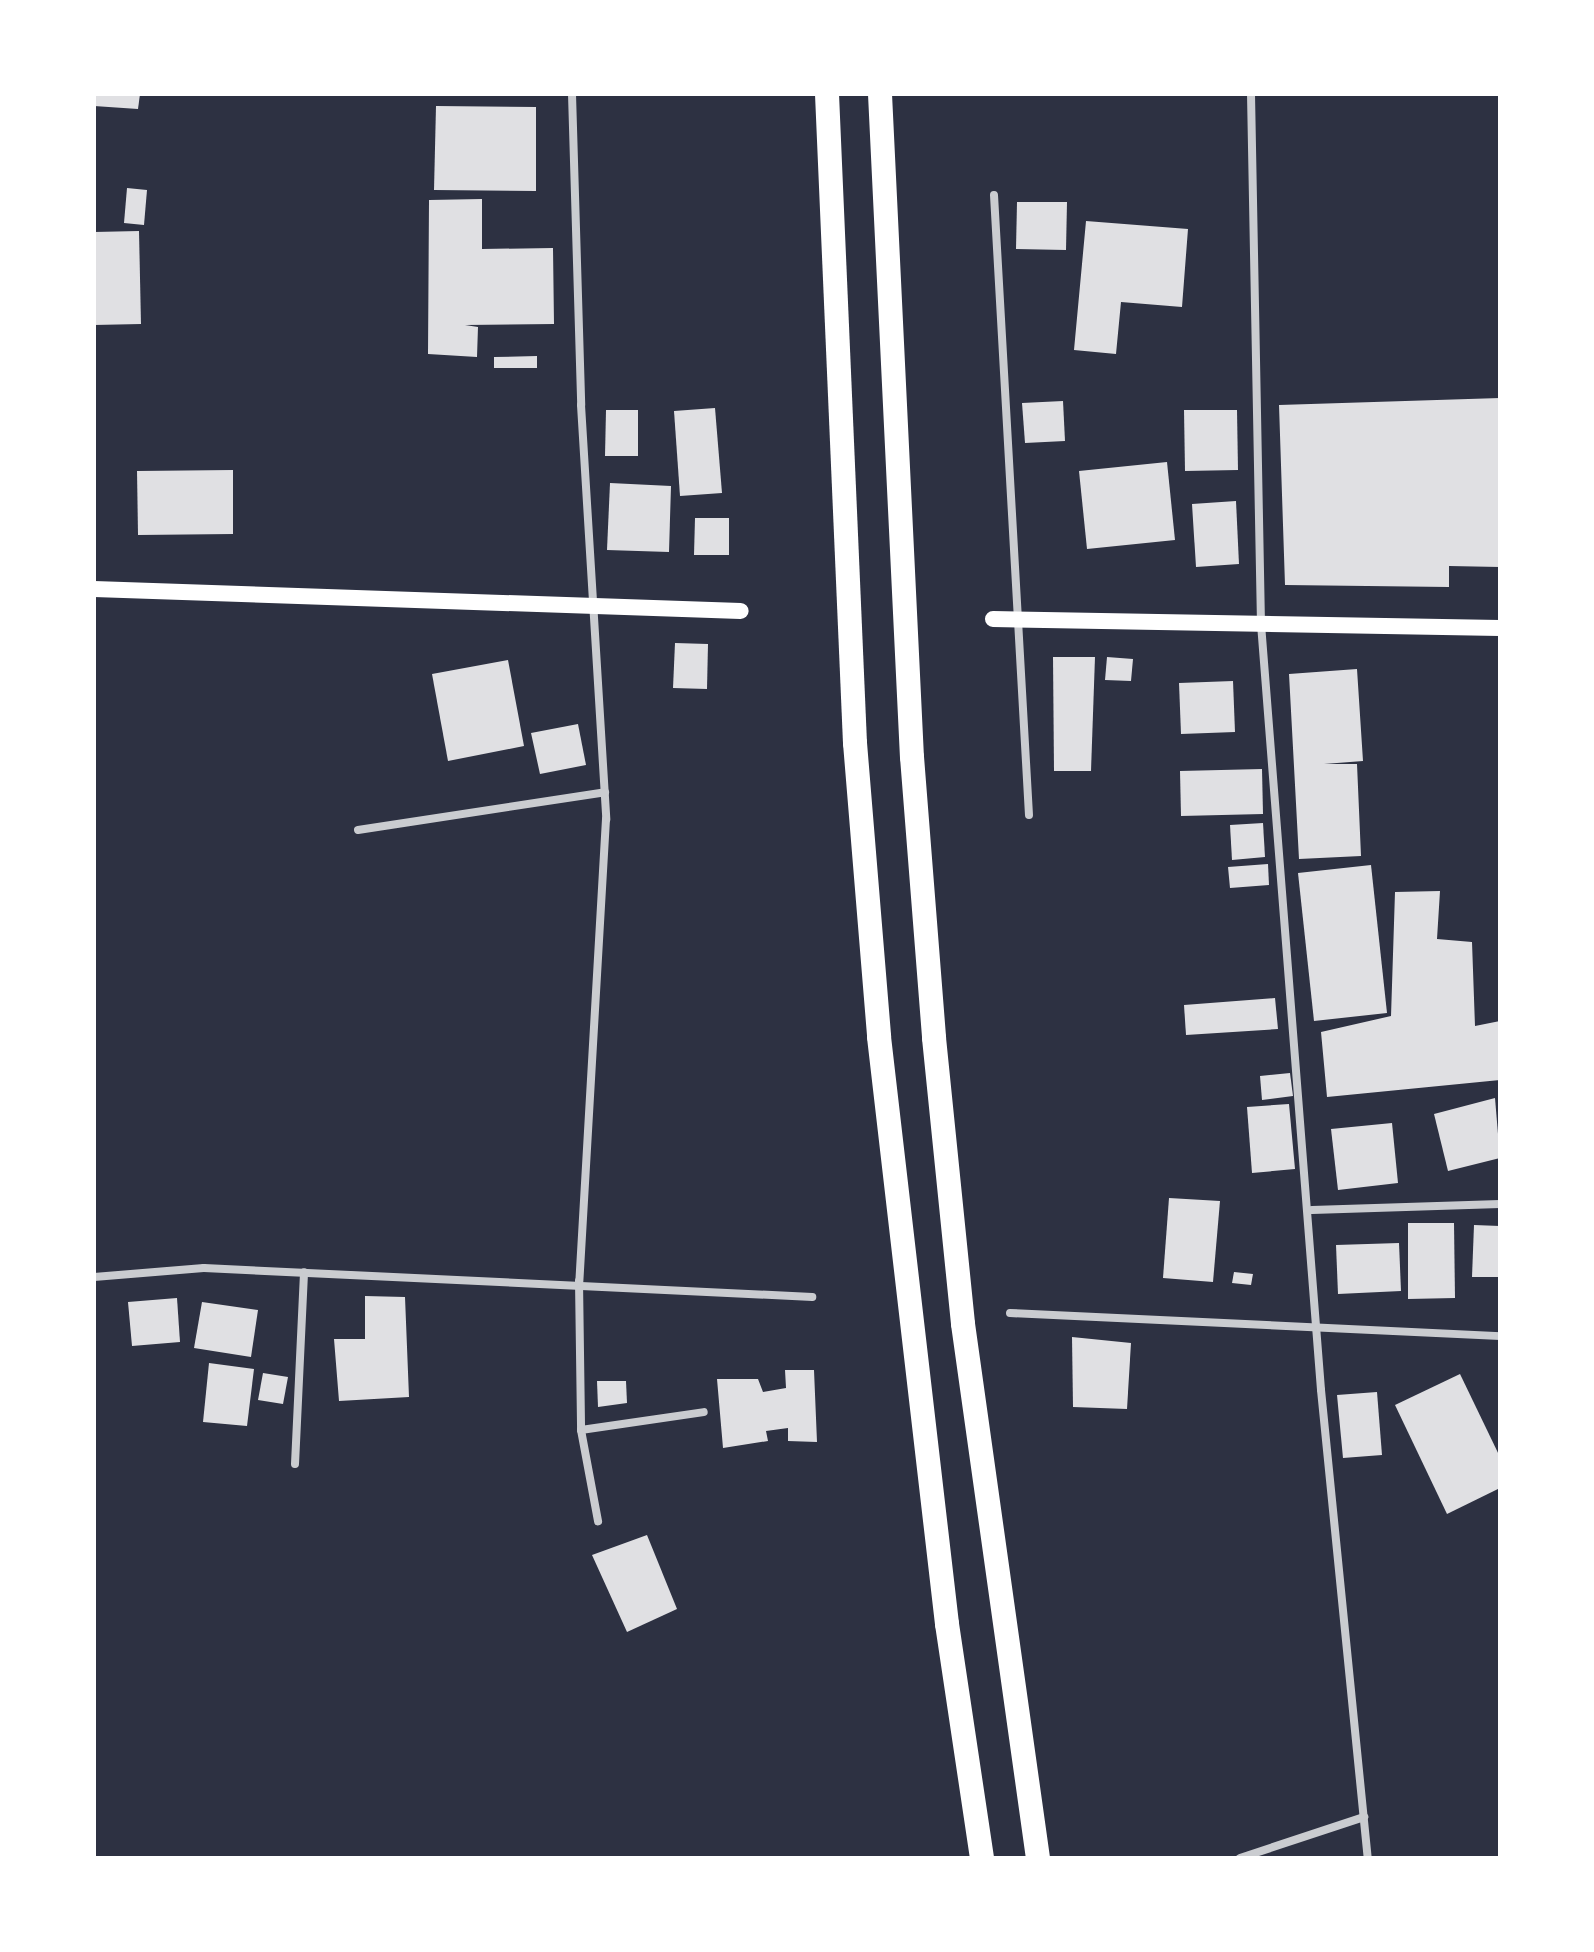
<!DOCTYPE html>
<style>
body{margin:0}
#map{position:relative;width:1594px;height:1952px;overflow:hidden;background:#2d3142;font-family:Bitter,serif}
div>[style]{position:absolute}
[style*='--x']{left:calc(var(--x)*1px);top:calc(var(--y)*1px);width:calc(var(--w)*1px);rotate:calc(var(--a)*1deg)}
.building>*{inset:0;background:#e0e0e3}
.minor>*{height:8px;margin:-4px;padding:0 4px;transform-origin:4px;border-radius:4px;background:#caccd0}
.secondary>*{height:16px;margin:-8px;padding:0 8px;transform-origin:8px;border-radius:8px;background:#fff}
.motorway>*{height:24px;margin:-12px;padding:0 12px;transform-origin:12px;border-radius:12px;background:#fff}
span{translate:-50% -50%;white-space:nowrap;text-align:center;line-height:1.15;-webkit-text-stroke:7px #fff;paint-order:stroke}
.frame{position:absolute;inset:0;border:96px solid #fff;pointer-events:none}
</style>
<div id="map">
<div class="building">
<div style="clip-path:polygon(94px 94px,140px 94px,138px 109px,94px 106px)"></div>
<div style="clip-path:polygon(436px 106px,536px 107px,536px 191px,434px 190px)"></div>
<div style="clip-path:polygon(127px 188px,147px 190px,144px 225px,124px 223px)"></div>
<div style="clip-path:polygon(482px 199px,482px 249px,553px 248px,554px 324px,465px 325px,478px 327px,477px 357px,428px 354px,429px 200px)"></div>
<div style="clip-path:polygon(1017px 202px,1067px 202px,1066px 250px,1016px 249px)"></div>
<div style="clip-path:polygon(1086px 221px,1188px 229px,1182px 307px,1121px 302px,1116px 354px,1074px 350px)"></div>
<div style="clip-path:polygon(139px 231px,141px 324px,94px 325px,94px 232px)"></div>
<div style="clip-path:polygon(537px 356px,537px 368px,494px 368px,494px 357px)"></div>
<div style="clip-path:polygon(1500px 398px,1500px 567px,1449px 566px,1449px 587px,1285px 585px,1279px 405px)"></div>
<div style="clip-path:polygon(1063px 401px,1065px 441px,1025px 443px,1022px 403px)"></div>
<div style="clip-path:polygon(715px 408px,722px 493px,680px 496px,674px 411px)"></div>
<div style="clip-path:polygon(606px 410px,638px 410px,638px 456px,605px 456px)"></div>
<div style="clip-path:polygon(1184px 410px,1237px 410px,1238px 470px,1185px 471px)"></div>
<div style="clip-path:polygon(1167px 462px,1175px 540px,1087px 549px,1079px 471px)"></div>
<div style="clip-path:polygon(233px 470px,233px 534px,138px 535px,137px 471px)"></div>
<div style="clip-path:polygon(610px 483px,671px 486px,669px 552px,607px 550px)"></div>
<div style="clip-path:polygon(1236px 501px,1239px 564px,1196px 567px,1192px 504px)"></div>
<div style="clip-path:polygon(695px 518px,729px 518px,729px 555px,694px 555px)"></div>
<div style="clip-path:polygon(675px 643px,708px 644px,707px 689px,673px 688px)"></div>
<div style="clip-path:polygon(1053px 657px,1095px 657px,1091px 771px,1054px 771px)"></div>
<div style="clip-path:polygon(1107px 657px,1133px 659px,1131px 681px,1105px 680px)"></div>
<div style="clip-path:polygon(508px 660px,524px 746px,448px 761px,432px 674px)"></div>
<div style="clip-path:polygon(1357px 669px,1363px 761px,1324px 764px,1357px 764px,1361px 856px,1299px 859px,1289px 674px)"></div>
<div style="clip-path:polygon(1233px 681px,1235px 732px,1181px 734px,1179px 683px)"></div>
<div style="clip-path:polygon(578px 724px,586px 765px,540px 774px,531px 733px)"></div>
<div style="clip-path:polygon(1262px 769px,1263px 814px,1181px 816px,1180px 771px)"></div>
<div style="clip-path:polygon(1263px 823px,1265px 857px,1232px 860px,1230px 825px)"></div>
<div style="clip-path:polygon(1268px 864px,1269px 885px,1230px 888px,1228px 867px)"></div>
<div style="clip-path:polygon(1371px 865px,1387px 1013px,1314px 1021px,1298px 873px)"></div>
<div style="clip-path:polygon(1440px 891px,1437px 939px,1472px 942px,1475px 1026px,1500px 1021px,1500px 1080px,1327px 1097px,1321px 1032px,1391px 1016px,1395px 892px)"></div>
<div style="clip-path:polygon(1275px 998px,1278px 1029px,1186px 1035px,1184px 1005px)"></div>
<div style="clip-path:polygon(1290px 1073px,1293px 1096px,1262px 1100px,1260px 1076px)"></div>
<div style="clip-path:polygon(1495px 1098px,1500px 1158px,1448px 1171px,1434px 1114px)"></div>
<div style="clip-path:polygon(1289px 1104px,1295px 1169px,1252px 1173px,1247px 1107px)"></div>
<div style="clip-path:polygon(1392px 1123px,1398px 1183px,1338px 1190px,1331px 1129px)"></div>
<div style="clip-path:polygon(1169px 1198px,1220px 1201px,1213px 1282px,1163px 1278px)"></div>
<div style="clip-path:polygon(1408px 1223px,1454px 1223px,1455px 1298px,1408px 1299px)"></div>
<div style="clip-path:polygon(1474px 1225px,1500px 1226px,1500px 1277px,1472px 1277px)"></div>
<div style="clip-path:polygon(1399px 1243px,1401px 1291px,1338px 1294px,1336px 1245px)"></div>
<div style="clip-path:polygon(1234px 1272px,1253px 1274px,1251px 1285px,1232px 1283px)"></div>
<div style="clip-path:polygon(365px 1296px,405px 1297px,409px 1397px,339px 1401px,334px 1339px,365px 1339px)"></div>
<div style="clip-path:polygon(177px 1298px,180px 1342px,132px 1346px,128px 1302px)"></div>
<div style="clip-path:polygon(202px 1302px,258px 1310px,251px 1357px,194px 1348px)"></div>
<div style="clip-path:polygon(1072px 1337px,1131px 1343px,1127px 1409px,1073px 1407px)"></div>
<div style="clip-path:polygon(209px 1363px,254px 1369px,247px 1426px,203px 1422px)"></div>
<div style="clip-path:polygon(785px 1370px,814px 1370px,817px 1442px,788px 1441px,788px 1428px,766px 1431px,768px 1441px,723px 1448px,717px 1379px,758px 1379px,763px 1392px,786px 1388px)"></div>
<div style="clip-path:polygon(263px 1373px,288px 1377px,283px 1404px,258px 1400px)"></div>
<div style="clip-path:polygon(1460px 1374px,1500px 1457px,1500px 1488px,1447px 1514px,1395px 1405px)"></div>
<div style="clip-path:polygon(597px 1381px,626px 1381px,627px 1403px,598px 1407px)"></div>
<div style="clip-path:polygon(1377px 1392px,1382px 1455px,1343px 1458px,1337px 1395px)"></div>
<div style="clip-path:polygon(647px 1535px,677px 1609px,627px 1632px,592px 1555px)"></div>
</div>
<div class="minor">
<div style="--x:572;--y:94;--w:311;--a:88.3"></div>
<div style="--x:581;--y:405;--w:415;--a:86.5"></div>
<div style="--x:606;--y:819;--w:463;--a:93.3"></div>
<div style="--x:579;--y:1281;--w:149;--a:89.2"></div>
<div style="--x:581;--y:1430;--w:93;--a:79.4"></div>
<div style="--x:1251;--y:94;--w:530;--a:88.92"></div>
<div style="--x:1261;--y:624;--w:768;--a:85.52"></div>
<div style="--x:1321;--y:1390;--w:470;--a:84.3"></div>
<div style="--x:994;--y:195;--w:621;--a:86.77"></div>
<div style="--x:358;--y:830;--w:250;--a:-8.7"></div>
<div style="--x:1312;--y:1210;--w:188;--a:-1.8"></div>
<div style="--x:94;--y:1277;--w:110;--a:-4.7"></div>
<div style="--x:204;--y:1268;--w:609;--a:2.73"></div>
<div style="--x:1010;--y:1313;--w:491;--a:2.7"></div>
<div style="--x:581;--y:1430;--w:124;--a:-8.3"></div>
<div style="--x:295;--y:1464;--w:192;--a:-87.3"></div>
<div style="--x:1240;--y:1858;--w:131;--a:-18.3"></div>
</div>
<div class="secondary">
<div style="--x:94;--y:589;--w:647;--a:1.95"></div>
<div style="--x:993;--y:619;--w:507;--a:1.02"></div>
</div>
<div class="motorway">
<div style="--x:827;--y:94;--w:650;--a:87.53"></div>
<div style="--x:855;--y:743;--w:295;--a:85.3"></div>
<div style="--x:879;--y:1037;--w:591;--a:83.39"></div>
<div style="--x:947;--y:1624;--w:237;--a:81.5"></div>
<div style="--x:880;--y:94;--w:664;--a:87.24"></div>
<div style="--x:912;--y:757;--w:282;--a:85.5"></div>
<div style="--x:934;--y:1038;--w:287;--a:84.2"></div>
<div style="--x:963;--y:1324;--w:539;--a:82.01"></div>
</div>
<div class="frame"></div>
</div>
